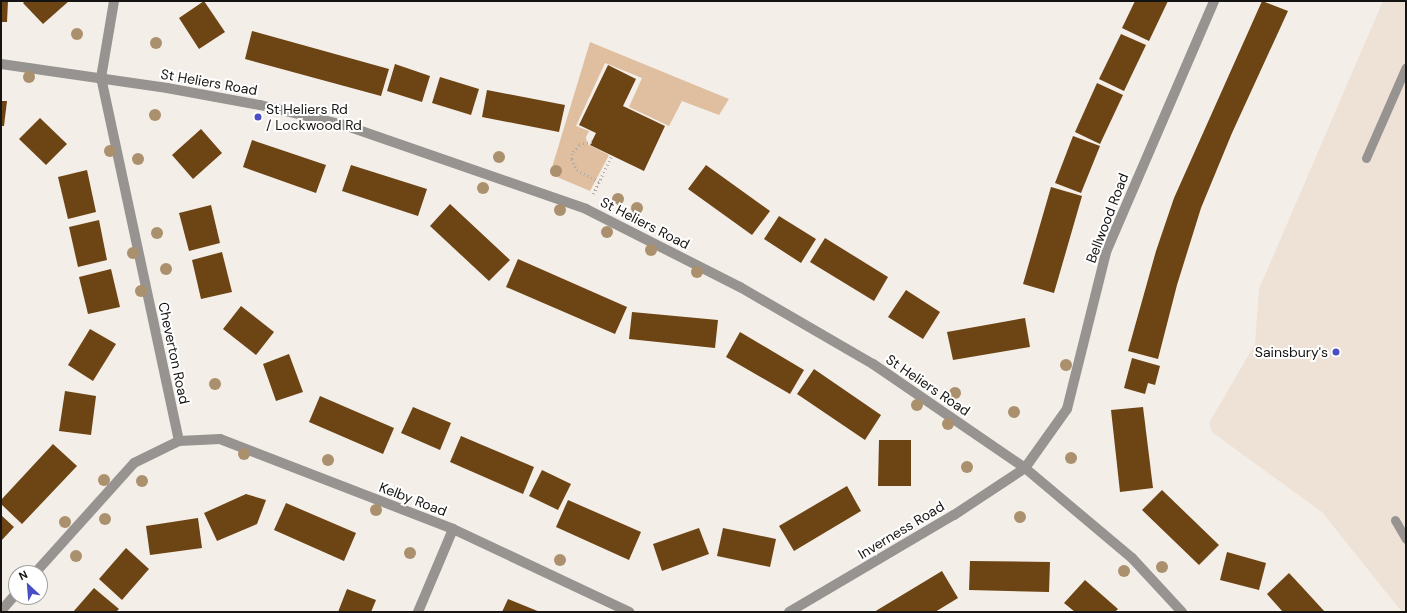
<!DOCTYPE html>
<style>
body{margin:0}
#map{position:relative;width:1407px;height:613px;overflow:hidden;background:#f4eee8;font-family:"DM Sans",sans-serif}
div>[style]{position:absolute}
[style*='--x']{left:calc(var(--x)*1px);top:calc(var(--y)*1px);width:calc(var(--w)*1px);rotate:calc(var(--a)*1deg)}
.built>*{inset:0;background:#eee1d5}
.green>*{inset:0;background:#dfbf9f}
.building>*{inset:0;background:#6d4414}
.path>*{height:2.5px;margin-top:-1.25px;transform-origin:0;background:repeating-linear-gradient(90deg,#afaaa5 0 1px,transparent 0 4px)}
.lane>*{height:9px;margin:-4.5px;padding:0 4.5px;transform-origin:4.5px;border-radius:4.5px;background:#969390}
.street>*{height:10px;margin:-5px;padding:0 5px;transform-origin:5px;border-radius:5px;background:#969390}
.trees>*{width:12px;height:12px;margin:-6px;border-radius:50%;background:#ab906d}
.dots>*{width:11px;height:11px;translate:-50% -50%;box-sizing:border-box;border:2px solid #fff;border-radius:50%}
span{translate:-50% -50%;white-space:nowrap;text-align:center;line-height:1.15;-webkit-text-stroke:4px #fff;paint-order:stroke}
.street-label{font-size:14px;color:#161412}
.poi-label{font-size:14px;color:#161412}
.left{translate:0 -50%;text-align:left}
.right{translate:-100% -50%;text-align:right}
.frame{position:absolute;inset:0;border:2px solid #161412;pointer-events:none}
.north{position:absolute;left:8px;top:565px;width:40px;height:40px;box-sizing:border-box;background:#fff;border:1px solid #a2a1a0;border-radius:50%;rotate:334deg;font-size:11px;font-weight:700;line-height:16px;text-align:center;color:#161412}
.north::after{content:'';display:block;margin:auto;width:14px;height:18px;background:#4a4ec4;clip-path:polygon(50% 0,100% 100%,50% 72%,0 100%)}
</style>
<div id="map">
<div class="built">
<div style="clip-path:polygon(1383px 1px,1406px 1px,1406px 612px,1402px 612px,1322px 512px,1212px 432px,1209px 423px,1255px 344px,1259px 289px)"></div>
</div>
<div class="green">
<div style="clip-path:polygon(590px 42px,729px 99px,719px 115px,682px 101px,669px 126px,629px 107px,642px 78px,605px 63px,576px 126px,589px 131px,586px 137px,587px 144px,609px 155px,590px 191px,550px 174px)"></div>
</div>
<div class="building">
<div style="clip-path:polygon(1px 1px,8px 1px,7px 22px,1px 22px)"></div>
<div style="clip-path:polygon(25px 1px,69px 1px,43px 24px,23px 3px)"></div>
<div style="clip-path:polygon(204px 1px,225px 32px,199px 49px,179px 18px)"></div>
<div style="clip-path:polygon(1135px 1px,1168px 1px,1149px 41px,1122px 28px)"></div>
<div style="clip-path:polygon(1262px 1px,1288px 11px,1232px 133px,1201px 208px,1177px 285px,1158px 359px,1128px 351px,1156px 251px,1174px 198px)"></div>
<div style="clip-path:polygon(252px 31px,389px 69px,381px 96px,245px 59px)"></div>
<div style="clip-path:polygon(1121px 34px,1146px 45px,1124px 91px,1099px 79px)"></div>
<div style="clip-path:polygon(395px 64px,430px 76px,422px 102px,387px 91px)"></div>
<div style="clip-path:polygon(608px 65px,636px 79px,623px 106px,665px 126px,644px 171px,590px 145px,596px 133px,579px 125px)"></div>
<div style="clip-path:polygon(440px 77px,479px 89px,471px 115px,432px 103px)"></div>
<div style="clip-path:polygon(1097px 83px,1123px 95px,1100px 144px,1075px 132px)"></div>
<div style="clip-path:polygon(487px 90px,565px 105px,559px 132px,482px 117px)"></div>
<div style="clip-path:polygon(1px 101px,7px 101px,4px 126px,1px 126px)"></div>
<div style="clip-path:polygon(40px 118px,67px 144px,46px 165px,19px 139px)"></div>
<div style="clip-path:polygon(201px 129px,222px 153px,193px 179px,172px 155px)"></div>
<div style="clip-path:polygon(1073px 136px,1100px 146px,1081px 193px,1055px 183px)"></div>
<div style="clip-path:polygon(252px 140px,326px 165px,316px 193px,243px 167px)"></div>
<div style="clip-path:polygon(351px 165px,427px 189px,418px 216px,342px 191px)"></div>
<div style="clip-path:polygon(706px 165px,770px 211px,752px 235px,688px 189px)"></div>
<div style="clip-path:polygon(87px 170px,96px 212px,68px 219px,58px 177px)"></div>
<div style="clip-path:polygon(1051px 187px,1082px 196px,1054px 293px,1023px 284px)"></div>
<div style="clip-path:polygon(450px 204px,510px 260px,489px 281px,430px 226px)"></div>
<div style="clip-path:polygon(211px 205px,220px 243px,189px 251px,179px 213px)"></div>
<div style="clip-path:polygon(779px 216px,816px 239px,801px 263px,764px 239px)"></div>
<div style="clip-path:polygon(99px 220px,107px 260px,78px 267px,69px 227px)"></div>
<div style="clip-path:polygon(825px 238px,888px 277px,874px 301px,810px 262px)"></div>
<div style="clip-path:polygon(222px 252px,232px 292px,201px 299px,192px 260px)"></div>
<div style="clip-path:polygon(518px 259px,627px 307px,615px 334px,506px 287px)"></div>
<div style="clip-path:polygon(111px 269px,120px 307px,88px 314px,79px 277px)"></div>
<div style="clip-path:polygon(906px 290px,940px 312px,923px 339px,888px 317px)"></div>
<div style="clip-path:polygon(241px 306px,274px 332px,256px 355px,223px 329px)"></div>
<div style="clip-path:polygon(632px 312px,718px 320px,715px 348px,629px 339px)"></div>
<div style="clip-path:polygon(1025px 318px,1030px 347px,953px 360px,947px 332px)"></div>
<div style="clip-path:polygon(90px 329px,116px 344px,93px 381px,68px 365px)"></div>
<div style="clip-path:polygon(740px 332px,804px 370px,790px 394px,726px 357px)"></div>
<div style="clip-path:polygon(289px 354px,303px 392px,276px 401px,263px 364px)"></div>
<div style="clip-path:polygon(1132px 358px,1160px 366px,1155px 385px,1148px 383px,1145px 394px,1124px 388px)"></div>
<div style="clip-path:polygon(814px 369px,881px 415px,865px 440px,797px 394px)"></div>
<div style="clip-path:polygon(65px 391px,96px 396px,91px 435px,59px 431px)"></div>
<div style="clip-path:polygon(320px 396px,394px 428px,383px 454px,309px 422px)"></div>
<div style="clip-path:polygon(413px 407px,451px 423px,440px 450px,401px 433px)"></div>
<div style="clip-path:polygon(1143px 407px,1153px 488px,1120px 492px,1111px 410px)"></div>
<div style="clip-path:polygon(461px 436px,534px 467px,523px 494px,450px 462px)"></div>
<div style="clip-path:polygon(879px 440px,911px 440px,911px 486px,878px 486px)"></div>
<div style="clip-path:polygon(53px 444px,77px 466px,22px 524px,1px 504px,1px 500px)"></div>
<div style="clip-path:polygon(542px 470px,571px 484px,558px 510px,529px 496px)"></div>
<div style="clip-path:polygon(847px 486px,861px 511px,794px 551px,779px 526px)"></div>
<div style="clip-path:polygon(1162px 490px,1219px 545px,1199px 565px,1142px 510px)"></div>
<div style="clip-path:polygon(246px 494px,266px 500px,257px 524px,217px 541px,204px 513px)"></div>
<div style="clip-path:polygon(568px 500px,641px 532px,629px 560px,556px 527px)"></div>
<div style="clip-path:polygon(286px 503px,356px 533px,344px 561px,274px 530px)"></div>
<div style="clip-path:polygon(1px 515px,14px 527px,1px 541px)"></div>
<div style="clip-path:polygon(198px 518px,202px 548px,150px 555px,146px 526px)"></div>
<div style="clip-path:polygon(699px 528px,709px 554px,662px 571px,653px 544px)"></div>
<div style="clip-path:polygon(723px 528px,776px 539px,770px 567px,717px 556px)"></div>
<div style="clip-path:polygon(126px 548px,149px 569px,122px 600px,99px 579px)"></div>
<div style="clip-path:polygon(1227px 552px,1266px 563px,1259px 590px,1220px 580px)"></div>
<div style="clip-path:polygon(970px 561px,1050px 562px,1049px 592px,969px 590px)"></div>
<div style="clip-path:polygon(942px 571px,958px 598px,935px 612px,874px 612px)"></div>
<div style="clip-path:polygon(1289px 573px,1303px 588px,1325px 612px,1283px 612px,1267px 594px)"></div>
<div style="clip-path:polygon(1085px 580px,1118px 609px,1115px 612px,1075px 612px,1064px 603px)"></div>
<div style="clip-path:polygon(94px 588px,119px 609px,116px 612px,73px 612px)"></div>
<div style="clip-path:polygon(347px 589px,376px 600px,371px 612px,338px 612px)"></div>
<div style="clip-path:polygon(508px 599px,540px 612px,502px 612px)"></div>
</div>
<div class="path">
<div style="--x:592;--y:142;--w:13;--a:167"></div>
<div style="--x:579;--y:145;--w:11;--a:128"></div>
<div style="--x:572;--y:154;--w:5;--a:90"></div>
<div style="--x:572;--y:159;--w:12;--a:66"></div>
<div style="--x:577;--y:170;--w:26;--a:28"></div>
<div style="--x:593;--y:194;--w:43;--a:-64"></div>
</div>
<div class="lane">
<div style="--x:1366;--y:158;--w:99;--a:-66.3"></div>
<div style="--x:1395;--y:520;--w:22;--a:60"></div>
</div>
<div class="street">
<div style="--x:1;--y:64;--w:168;--a:8.2"></div>
<div style="--x:167;--y:88;--w:95;--a:10.4"></div>
<div style="--x:260;--y:105;--w:86;--a:13.4"></div>
<div style="--x:344;--y:125;--w:256;--a:19.1"></div>
<div style="--x:586;--y:209;--w:173;--a:26.9"></div>
<div style="--x:740;--y:287;--w:154;--a:30.1"></div>
<div style="--x:873;--y:364;--w:184;--a:34.4"></div>
<div style="--x:1025;--y:468;--w:140;--a:40.1"></div>
<div style="--x:1132;--y:558;--w:74;--a:47.2"></div>
<div style="--x:179;--y:441;--w:41;--a:-2.8"></div>
<div style="--x:220;--y:439;--w:250;--a:21.1"></div>
<div style="--x:453;--y:529;--w:195;--a:25.2"></div>
<div style="--x:35;--y:573;--w:148;--a:-48"></div>
<div style="--x:134;--y:463;--w:50;--a:-26.1"></div>
<div style="--x:179;--y:441;--w:371;--a:-102.1"></div>
<div style="--x:101;--y:78;--w:78;--a:-80.4"></div>
<div style="--x:1;--y:611;--w:23;--a:-49"></div>
<div style="--x:418;--y:612;--w:90;--a:-67.1"></div>
<div style="--x:789;--y:612;--w:191;--a:-30.5"></div>
<div style="--x:954;--y:515;--w:85;--a:-33.5"></div>
<div style="--x:1025;--y:468;--w:72;--a:-54.6"></div>
<div style="--x:1067;--y:409;--w:162;--a:-76"></div>
<div style="--x:1106;--y:252;--w:273;--a:-66.7"></div>
</div>
<div class="trees">
<div style="left:77px;top:34px"></div>
<div style="left:156px;top:43px"></div>
<div style="left:29px;top:77px"></div>
<div style="left:155px;top:115px"></div>
<div style="left:110px;top:151px"></div>
<div style="left:499px;top:157px"></div>
<div style="left:138px;top:159px"></div>
<div style="left:556px;top:171px"></div>
<div style="left:483px;top:188px"></div>
<div style="left:618px;top:199px"></div>
<div style="left:637px;top:208px"></div>
<div style="left:560px;top:210px"></div>
<div style="left:607px;top:232px"></div>
<div style="left:157px;top:233px"></div>
<div style="left:651px;top:250px"></div>
<div style="left:133px;top:253px"></div>
<div style="left:166px;top:269px"></div>
<div style="left:697px;top:272px"></div>
<div style="left:141px;top:291px"></div>
<div style="left:1066px;top:365px"></div>
<div style="left:215px;top:384px"></div>
<div style="left:955px;top:393px"></div>
<div style="left:917px;top:405px"></div>
<div style="left:1014px;top:412px"></div>
<div style="left:948px;top:424px"></div>
<div style="left:244px;top:454px"></div>
<div style="left:1071px;top:458px"></div>
<div style="left:328px;top:460px"></div>
<div style="left:967px;top:467px"></div>
<div style="left:104px;top:480px"></div>
<div style="left:142px;top:481px"></div>
<div style="left:376px;top:510px"></div>
<div style="left:1020px;top:517px"></div>
<div style="left:105px;top:519px"></div>
<div style="left:65px;top:522px"></div>
<div style="left:410px;top:553px"></div>
<div style="left:76px;top:556px"></div>
<div style="left:560px;top:560px"></div>
<div style="left:1162px;top:567px"></div>
<div style="left:1124px;top:571px"></div>
</div>
<div class="dots">
<div style="left:258px;top:117px;background:#4a4ec4"></div>
<div style="left:1336px;top:352px;background:#4a4ec4"></div>
</div>
<div class="street-label">
<span style="left:209px;top:82px;rotate:10deg">St Heliers Road</span>
<span style="left:1107px;top:218px;rotate:-69deg">Bellwood Road</span>
<span style="left:645px;top:223px;rotate:27deg">St Heliers Road</span>
<span style="left:174px;top:353px;rotate:78deg">Cheverton Road</span>
<span style="left:928px;top:385px;rotate:34deg">St Heliers Road</span>
<span style="left:413px;top:499px;rotate:21deg">Kelby Road</span>
<span style="left:901px;top:530px;rotate:-31deg">Inverness Road</span>
</div>
<div class="poi-label">
<span class="left" style="left:266px;top:117px">St Heliers Rd<br>/ Lockwood Rd</span>
<span class="right" style="left:1328px;top:352px">Sainsbury's</span>
</div>
<div class="frame"></div>
<div class="north">N</div>
</div>
